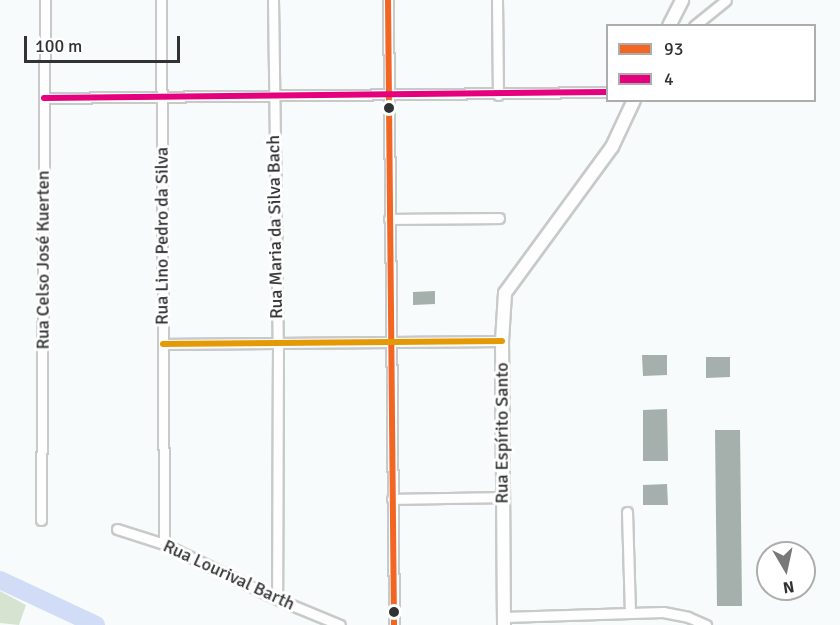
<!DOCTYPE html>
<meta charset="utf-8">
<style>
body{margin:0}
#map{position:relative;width:840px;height:625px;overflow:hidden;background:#f8fbfb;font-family:Signika,sans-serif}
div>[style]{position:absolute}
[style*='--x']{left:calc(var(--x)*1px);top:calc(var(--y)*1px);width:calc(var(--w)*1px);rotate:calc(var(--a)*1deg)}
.green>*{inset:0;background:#d6e3d1}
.river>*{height:18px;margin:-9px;padding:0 9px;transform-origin:9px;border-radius:9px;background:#d1dcf6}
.building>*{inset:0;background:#a5afab}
.roads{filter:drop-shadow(2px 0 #c8caca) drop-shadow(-2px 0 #c8caca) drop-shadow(0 2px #c8caca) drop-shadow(0 -2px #c8caca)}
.minor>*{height:9px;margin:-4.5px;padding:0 4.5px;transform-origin:4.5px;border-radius:4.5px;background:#fefefe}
.tertiary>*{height:12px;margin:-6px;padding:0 6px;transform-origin:6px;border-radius:6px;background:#fefefe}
.bus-1>*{height:6px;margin:-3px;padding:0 3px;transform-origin:3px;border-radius:3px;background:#f26522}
.bus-2>*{height:6px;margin:-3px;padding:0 3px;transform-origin:3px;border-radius:3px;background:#e5007d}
.bus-3>*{height:6px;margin:-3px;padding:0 3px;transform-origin:3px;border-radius:3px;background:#e39a05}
.dots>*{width:16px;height:16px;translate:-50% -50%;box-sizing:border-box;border:3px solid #fff;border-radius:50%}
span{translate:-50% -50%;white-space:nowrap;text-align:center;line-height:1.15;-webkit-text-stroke:6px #fff;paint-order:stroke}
.street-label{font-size:18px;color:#313233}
.legend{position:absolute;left:606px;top:24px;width:210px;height:78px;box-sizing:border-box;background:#fff;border:2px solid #adadad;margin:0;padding:8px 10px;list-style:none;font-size:18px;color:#313233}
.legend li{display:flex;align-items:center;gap:12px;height:30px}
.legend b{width:30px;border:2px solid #adadad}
.north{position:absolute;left:756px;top:541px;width:60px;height:60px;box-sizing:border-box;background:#fff;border:2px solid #adadad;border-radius:50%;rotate:171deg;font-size:16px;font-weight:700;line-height:24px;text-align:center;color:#313233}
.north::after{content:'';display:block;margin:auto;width:21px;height:27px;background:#777879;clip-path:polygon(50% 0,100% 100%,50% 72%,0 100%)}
.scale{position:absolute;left:24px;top:36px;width:156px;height:27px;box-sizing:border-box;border:3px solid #313233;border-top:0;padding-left:8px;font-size:18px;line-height:21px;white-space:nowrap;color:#313233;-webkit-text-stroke:4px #fff;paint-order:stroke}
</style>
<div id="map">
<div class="green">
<div style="clip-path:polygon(0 591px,26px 605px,19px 625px,0 623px)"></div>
</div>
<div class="river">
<div style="--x:0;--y:580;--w:106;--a:25.1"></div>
</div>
<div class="building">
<div style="clip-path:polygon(435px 291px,435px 304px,413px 305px,413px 292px)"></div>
<div style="clip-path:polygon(642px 355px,667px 355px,667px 375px,643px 376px)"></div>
<div style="clip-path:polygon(706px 357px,730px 357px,730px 377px,706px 378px)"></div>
<div style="clip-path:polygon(667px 409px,668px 461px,643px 461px,643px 410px)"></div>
<div style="clip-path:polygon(715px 430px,740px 430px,742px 606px,717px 606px)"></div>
<div style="clip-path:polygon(667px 484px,668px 505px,643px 505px,643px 485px)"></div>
</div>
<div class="roads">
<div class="minor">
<div style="--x:161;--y:0;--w:544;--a:89.68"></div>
<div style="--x:273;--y:0;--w:342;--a:89.2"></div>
<div style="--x:278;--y:342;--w:257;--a:90.2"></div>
<div style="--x:388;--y:0;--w:625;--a:89.45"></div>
<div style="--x:497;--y:0;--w:95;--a:89.4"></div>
<div style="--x:694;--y:26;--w:41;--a:-39.1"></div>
<div style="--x:44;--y:98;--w:564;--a:-0.61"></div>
<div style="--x:389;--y:219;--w:110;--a:-0.5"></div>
<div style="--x:163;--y:344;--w:339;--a:-0.5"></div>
<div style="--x:392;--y:499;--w:111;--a:-1"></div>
<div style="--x:627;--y:512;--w:100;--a:88.3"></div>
<div style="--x:41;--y:520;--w:520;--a:-89.56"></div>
<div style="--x:117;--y:529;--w:49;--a:17.7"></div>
<div style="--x:164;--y:544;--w:126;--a:26"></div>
<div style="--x:277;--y:599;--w:68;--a:22.4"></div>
<div style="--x:504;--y:617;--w:159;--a:-1.8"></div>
<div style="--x:663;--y:612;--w:25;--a:11"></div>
<div style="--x:688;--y:617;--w:20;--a:24"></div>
</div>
<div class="tertiary">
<div style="--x:669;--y:26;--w:29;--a:-63"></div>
<div style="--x:504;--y:625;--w:284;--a:-90.4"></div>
<div style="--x:502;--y:341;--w:48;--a:-86.4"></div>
<div style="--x:505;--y:293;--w:181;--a:-53.8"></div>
<div style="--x:612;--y:147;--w:52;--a:-64.9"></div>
</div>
</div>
<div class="bus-1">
<div style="--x:388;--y:0;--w:625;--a:89.45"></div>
</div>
<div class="bus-2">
<div style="--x:44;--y:98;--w:564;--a:-0.61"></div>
</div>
<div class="bus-3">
<div style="--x:163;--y:344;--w:339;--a:-0.5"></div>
</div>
<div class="dots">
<div style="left:389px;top:108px;background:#313233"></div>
<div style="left:394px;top:612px;background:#313233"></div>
</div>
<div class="street-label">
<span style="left:275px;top:227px;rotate:-91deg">Rua Maria da Silva Bach</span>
<span style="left:162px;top:236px;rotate:-90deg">Rua Lino Pedro da Silva</span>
<span style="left:43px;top:260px;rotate:-90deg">Rua Celso José Kuerten</span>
<span style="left:502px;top:433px;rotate:-90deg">Rua Espírito Santo</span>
<span style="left:229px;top:575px;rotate:25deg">Rua Lourival Barth</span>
</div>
<ul class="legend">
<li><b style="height:8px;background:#f26522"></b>93</li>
<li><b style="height:8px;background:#e5007d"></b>4</li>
</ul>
<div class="north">N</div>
<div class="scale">100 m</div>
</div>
